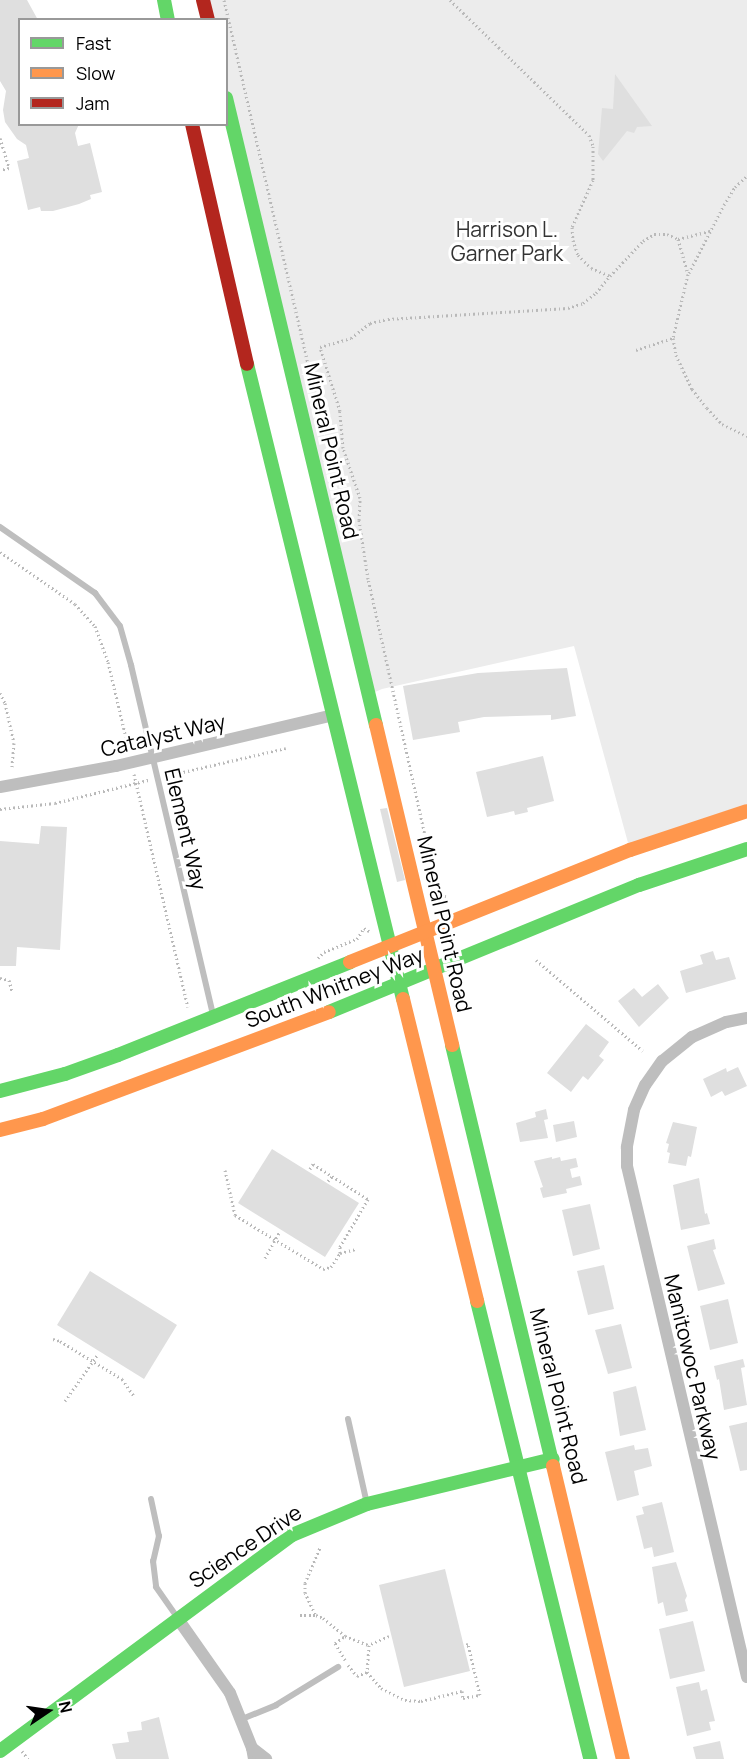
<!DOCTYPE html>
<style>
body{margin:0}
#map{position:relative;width:747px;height:1759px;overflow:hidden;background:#fff;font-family:Manrope,sans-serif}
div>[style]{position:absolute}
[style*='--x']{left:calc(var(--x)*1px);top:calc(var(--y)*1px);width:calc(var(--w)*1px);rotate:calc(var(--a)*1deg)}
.green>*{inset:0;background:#ececec}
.building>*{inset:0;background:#dfdfdf}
.path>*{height:3px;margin-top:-1.5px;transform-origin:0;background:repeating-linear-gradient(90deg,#b9b9b9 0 1.5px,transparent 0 4.5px)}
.lane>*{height:6px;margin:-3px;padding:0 3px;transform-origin:3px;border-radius:3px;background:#bebebe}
.street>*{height:12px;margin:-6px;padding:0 6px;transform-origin:6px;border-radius:6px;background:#bebebe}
.fast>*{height:14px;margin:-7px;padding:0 7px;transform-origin:7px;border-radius:7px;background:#63d668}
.slow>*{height:14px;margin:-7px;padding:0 7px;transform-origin:7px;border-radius:7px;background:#ff974d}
.jam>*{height:14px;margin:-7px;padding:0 7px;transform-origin:7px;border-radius:7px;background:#b3261e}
span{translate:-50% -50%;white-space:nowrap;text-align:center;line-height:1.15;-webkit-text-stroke:6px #fff;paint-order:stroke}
.park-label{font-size:21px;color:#333}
.street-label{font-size:21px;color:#000}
.legend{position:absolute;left:18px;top:18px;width:210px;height:108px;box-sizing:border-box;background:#fff;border:2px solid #999;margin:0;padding:8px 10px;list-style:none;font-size:18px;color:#000}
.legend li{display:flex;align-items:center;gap:12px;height:30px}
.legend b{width:30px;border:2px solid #999}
.north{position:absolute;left:18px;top:1681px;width:60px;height:60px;-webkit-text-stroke:4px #fff;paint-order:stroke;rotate:77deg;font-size:16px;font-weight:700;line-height:24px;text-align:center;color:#000}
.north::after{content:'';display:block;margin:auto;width:21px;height:27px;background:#000;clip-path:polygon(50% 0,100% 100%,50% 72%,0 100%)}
</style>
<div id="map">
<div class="green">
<div style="clip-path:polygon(203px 0,747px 0,747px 811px,630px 850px,574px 646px,382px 689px,368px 695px,227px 98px,226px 20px,208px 19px)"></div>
</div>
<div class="building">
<div style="clip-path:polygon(0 0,27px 0,38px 20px,20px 20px,20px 124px,79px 124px,75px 133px,78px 146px,90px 143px,102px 192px,90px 195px,91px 199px,79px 204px,53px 211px,41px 211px,40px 207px,28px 210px,17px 161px,29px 158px,26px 145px,17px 139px,5px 122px,3px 110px,6px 91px,0 81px)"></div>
<div style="clip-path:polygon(615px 74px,652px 126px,637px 127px,634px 133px,627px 131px,603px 161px,598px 154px,602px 108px,613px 109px)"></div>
<div style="clip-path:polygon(567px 668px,576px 716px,551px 720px,551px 715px,484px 717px,458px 722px,460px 732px,413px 740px,403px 686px,478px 673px)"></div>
<div style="clip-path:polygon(543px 756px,554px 801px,527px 808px,528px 812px,515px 815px,514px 811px,487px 817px,476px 772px)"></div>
<div style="clip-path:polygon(387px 808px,405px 880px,397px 882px,380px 809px)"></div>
<div style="clip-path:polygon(41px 826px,67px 827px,60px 950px,17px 947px,16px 966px,0 966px,0 841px,39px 844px)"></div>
<div style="clip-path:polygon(713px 951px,716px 960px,729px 957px,736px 979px,686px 993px,680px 971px,703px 964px,700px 955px)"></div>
<div style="clip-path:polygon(658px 984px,669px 998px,639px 1027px,618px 1001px,634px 988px,642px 997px)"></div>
<div style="clip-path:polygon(586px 1024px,609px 1042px,599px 1056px,604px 1060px,588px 1080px,583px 1076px,571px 1092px,547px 1073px)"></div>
<div style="clip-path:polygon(738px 1067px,747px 1086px,725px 1096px,722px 1091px,711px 1097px,703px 1079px,726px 1068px,727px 1072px)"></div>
<div style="clip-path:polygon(546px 1109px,548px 1119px,544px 1120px,548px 1138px,520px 1142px,516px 1123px,536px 1117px,535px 1112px)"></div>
<div style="clip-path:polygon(574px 1121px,577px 1137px,556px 1142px,553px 1125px)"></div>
<div style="clip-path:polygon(673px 1122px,697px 1127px,691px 1157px,688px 1156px,686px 1166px,668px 1163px,670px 1153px,667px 1152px,669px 1144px,666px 1143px)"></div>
<div style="clip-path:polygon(272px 1149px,359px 1203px,325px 1257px,238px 1203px)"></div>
<div style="clip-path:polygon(552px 1157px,552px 1159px,560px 1157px,561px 1161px,576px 1158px,578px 1167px,570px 1169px,572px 1178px,580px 1176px,582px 1185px,566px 1189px,567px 1193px,543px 1198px,540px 1188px,543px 1187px,534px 1161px)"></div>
<div style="clip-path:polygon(699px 1178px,705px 1214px,707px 1213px,710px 1224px,681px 1230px,673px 1185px)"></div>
<div style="clip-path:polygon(590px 1204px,600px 1249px,573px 1256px,562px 1210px)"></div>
<div style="clip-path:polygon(714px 1239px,716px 1249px,713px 1250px,725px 1284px,698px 1291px,687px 1246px)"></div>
<div style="clip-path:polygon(604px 1265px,614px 1309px,588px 1315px,577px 1271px)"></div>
<div style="clip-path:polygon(90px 1271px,177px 1325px,144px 1379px,57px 1325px)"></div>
<div style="clip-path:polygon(728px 1299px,738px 1343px,710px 1350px,700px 1306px)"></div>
<div style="clip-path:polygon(621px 1324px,632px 1368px,608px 1374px,595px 1330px)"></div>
<div style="clip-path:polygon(743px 1359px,745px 1367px,741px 1368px,747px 1405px,724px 1410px,719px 1379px,717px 1380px,714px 1366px)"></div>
<div style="clip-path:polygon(636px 1386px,646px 1430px,620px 1436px,613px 1392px)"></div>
<div style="clip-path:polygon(747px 1422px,747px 1470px,740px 1471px,729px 1426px)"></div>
<div style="clip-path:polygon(634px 1445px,635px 1450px,648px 1448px,652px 1466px,634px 1471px,639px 1495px,617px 1501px,605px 1452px)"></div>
<div style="clip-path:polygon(662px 1502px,674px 1552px,654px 1557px,652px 1547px,644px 1549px,636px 1516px,644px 1514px,642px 1507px)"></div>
<div style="clip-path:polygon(676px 1562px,687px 1596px,685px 1600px,688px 1611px,666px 1616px,663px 1602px,658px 1604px,652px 1567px)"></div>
<div style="clip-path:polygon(445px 1569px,470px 1671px,404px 1687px,379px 1585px)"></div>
<div style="clip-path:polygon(693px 1621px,705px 1671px,670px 1679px,659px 1629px)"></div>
<div style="clip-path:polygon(699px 1682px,701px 1691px,707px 1689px,715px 1721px,709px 1722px,711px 1730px,687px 1736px,676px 1687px)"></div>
<div style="clip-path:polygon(159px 1717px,169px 1759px,116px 1759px,112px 1744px,129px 1742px,127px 1732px,142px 1730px,141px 1722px)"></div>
<div style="clip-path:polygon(720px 1741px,724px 1759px,696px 1759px,693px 1747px)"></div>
</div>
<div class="path">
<div style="--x:224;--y:0;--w:409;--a:77"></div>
<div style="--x:450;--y:0;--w:194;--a:44.2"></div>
<div style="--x:589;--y:135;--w:12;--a:70"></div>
<div style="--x:593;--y:146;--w:34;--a:90"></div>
<div style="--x:593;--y:180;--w:51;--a:114.1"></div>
<div style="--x:572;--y:227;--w:13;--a:86"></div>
<div style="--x:573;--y:240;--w:16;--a:72"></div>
<div style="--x:578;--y:255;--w:18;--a:45"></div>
<div style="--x:591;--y:268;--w:21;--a:23"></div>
<div style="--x:610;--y:276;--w:48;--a:-46.7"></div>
<div style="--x:643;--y:241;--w:13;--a:-32"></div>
<div style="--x:654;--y:234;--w:13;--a:0"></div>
<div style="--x:667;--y:234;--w:12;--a:24"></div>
<div style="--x:678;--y:239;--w:36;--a:74"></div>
<div style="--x:688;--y:274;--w:66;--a:103.2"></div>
<div style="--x:673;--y:338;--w:17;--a:80"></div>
<div style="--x:676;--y:355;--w:38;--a:65"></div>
<div style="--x:692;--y:389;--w:24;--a:52"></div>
<div style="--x:707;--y:408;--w:22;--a:47"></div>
<div style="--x:722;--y:424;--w:28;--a:26"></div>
<div style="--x:0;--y:138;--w:31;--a:73"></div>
<div style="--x:9;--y:168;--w:9;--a:167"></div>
<div style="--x:678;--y:239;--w:34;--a:-14"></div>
<div style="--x:689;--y:273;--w:76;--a:-62.8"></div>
<div style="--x:724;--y:205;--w:21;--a:-59"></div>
<div style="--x:735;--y:187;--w:16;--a:-43"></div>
<div style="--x:636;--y:350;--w:39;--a:-18"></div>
<div style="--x:0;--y:552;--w:91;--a:34.7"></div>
<div style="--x:75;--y:604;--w:30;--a:48"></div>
<div style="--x:95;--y:626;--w:38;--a:70"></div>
<div style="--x:108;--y:662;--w:90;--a:76.6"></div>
<div style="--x:0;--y:693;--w:11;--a:63"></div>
<div style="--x:5;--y:703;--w:41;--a:77.3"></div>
<div style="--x:14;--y:743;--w:24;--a:95"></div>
<div style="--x:134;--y:774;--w:239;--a:77"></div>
<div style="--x:166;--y:776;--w:123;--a:-13.1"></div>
<div style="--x:0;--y:809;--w:55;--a:-6.2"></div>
<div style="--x:55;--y:803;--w:96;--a:-13.9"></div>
<div style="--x:429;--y:879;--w:25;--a:47"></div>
<div style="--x:446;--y:897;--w:9;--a:122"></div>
<div style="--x:436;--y:885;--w:313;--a:-102.5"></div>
<div style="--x:368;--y:579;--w:60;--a:-98.7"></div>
<div style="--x:359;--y:520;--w:22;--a:-87"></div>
<div style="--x:360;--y:498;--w:53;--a:-108.8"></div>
<div style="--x:343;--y:448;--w:37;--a:-95"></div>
<div style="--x:340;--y:411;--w:67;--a:-107.4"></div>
<div style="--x:320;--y:347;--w:32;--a:-16"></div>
<div style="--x:351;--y:338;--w:24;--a:-38"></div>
<div style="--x:370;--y:323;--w:18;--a:-13"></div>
<div style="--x:388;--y:319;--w:180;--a:-3.5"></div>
<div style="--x:568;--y:308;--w:16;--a:-18"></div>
<div style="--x:583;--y:303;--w:16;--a:-38"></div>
<div style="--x:596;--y:293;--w:22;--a:-51"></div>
<div style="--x:318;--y:958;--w:8;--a:-45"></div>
<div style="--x:324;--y:952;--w:35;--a:-22"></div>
<div style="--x:357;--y:939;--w:13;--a:-58"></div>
<div style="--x:364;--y:928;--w:6;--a:31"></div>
<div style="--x:536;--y:960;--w:140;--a:40.4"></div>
<div style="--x:0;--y:978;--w:9;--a:13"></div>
<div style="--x:9;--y:980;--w:11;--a:75"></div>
<div style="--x:310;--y:1169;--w:6;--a:-59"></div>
<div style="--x:313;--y:1164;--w:65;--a:32.5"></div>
<div style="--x:368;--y:1199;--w:56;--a:120.3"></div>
<div style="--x:340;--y:1247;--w:6;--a:90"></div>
<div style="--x:225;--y:1170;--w:46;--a:77.5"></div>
<div style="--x:235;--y:1215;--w:103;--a:31.5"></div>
<div style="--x:323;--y:1269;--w:8;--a:-14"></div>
<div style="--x:331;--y:1267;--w:17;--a:-57"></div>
<div style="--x:340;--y:1253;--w:16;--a:-14"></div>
<div style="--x:328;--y:1181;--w:6;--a:-51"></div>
<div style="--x:265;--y:1258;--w:29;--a:-61"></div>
<div style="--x:53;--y:1339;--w:7;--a:16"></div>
<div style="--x:60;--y:1341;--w:73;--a:31.5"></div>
<div style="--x:122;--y:1379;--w:21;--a:55"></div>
<div style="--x:65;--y:1401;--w:57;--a:-54.9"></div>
<div style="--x:315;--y:1614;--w:23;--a:-115"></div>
<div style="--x:305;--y:1593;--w:10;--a:-90"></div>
<div style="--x:305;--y:1583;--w:39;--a:-67"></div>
<div style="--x:300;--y:1615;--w:16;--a:0"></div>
<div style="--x:316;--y:1615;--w:8;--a:23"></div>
<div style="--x:323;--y:1618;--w:28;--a:39"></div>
<div style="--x:345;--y:1636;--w:26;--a:21"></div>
<div style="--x:389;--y:1636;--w:22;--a:156"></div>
<div style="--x:369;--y:1645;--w:27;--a:94"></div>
<div style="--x:367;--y:1672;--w:21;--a:49"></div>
<div style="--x:381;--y:1688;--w:27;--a:27"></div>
<div style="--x:405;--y:1700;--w:16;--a:4"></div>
<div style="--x:421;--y:1701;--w:42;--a:-13.7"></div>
<div style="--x:462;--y:1691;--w:7;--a:82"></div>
<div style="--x:463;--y:1698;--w:17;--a:-10"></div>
<div style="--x:480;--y:1695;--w:52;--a:-103.2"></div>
<div style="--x:468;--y:1644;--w:3;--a:162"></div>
<div style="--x:345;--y:1660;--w:20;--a:-120"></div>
<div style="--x:335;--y:1643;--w:12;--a:-35"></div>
<div style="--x:348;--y:1665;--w:14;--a:51"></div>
<div style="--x:357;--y:1676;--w:11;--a:-22"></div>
<div style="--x:22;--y:1751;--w:10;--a:53"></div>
</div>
<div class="lane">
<div style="--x:0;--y:527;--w:116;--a:34.8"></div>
<div style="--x:95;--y:593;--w:41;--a:52.9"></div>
<div style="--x:120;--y:626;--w:41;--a:74.2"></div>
<div style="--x:131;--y:665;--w:359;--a:76.8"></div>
<div style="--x:348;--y:1419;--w:87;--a:77.4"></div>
<div style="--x:151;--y:1499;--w:38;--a:78"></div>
<div style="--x:159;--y:1536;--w:26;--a:103"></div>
<div style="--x:153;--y:1561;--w:26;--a:83"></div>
<div style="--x:156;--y:1587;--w:38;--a:55"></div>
<div style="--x:242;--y:1719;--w:37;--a:-22"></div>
<div style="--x:276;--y:1705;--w:73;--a:-31.5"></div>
</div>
<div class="street">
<div style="--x:0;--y:787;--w:118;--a:-10.3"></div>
<div style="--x:116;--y:766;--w:223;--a:-13.2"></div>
<div style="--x:747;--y:1018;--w:21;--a:169"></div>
<div style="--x:726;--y:1022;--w:37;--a:156"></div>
<div style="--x:692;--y:1037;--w:38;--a:141"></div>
<div style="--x:662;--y:1061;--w:29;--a:125"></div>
<div style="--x:645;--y:1085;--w:27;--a:114"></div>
<div style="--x:634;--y:1110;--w:38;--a:101"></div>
<div style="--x:627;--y:1147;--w:19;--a:90"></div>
<div style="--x:627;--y:1166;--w:525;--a:76.78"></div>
<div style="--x:178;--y:1619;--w:90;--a:54.9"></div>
<div style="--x:230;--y:1693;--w:59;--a:68.2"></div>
<div style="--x:254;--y:1759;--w:11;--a:-100"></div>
<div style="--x:252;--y:1748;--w:18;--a:38"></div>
</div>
<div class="fast">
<div style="--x:164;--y:0;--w:20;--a:79"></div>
<div style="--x:226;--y:98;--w:645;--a:76.55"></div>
<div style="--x:247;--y:364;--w:654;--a:76.2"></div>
<div style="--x:329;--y:1012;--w:335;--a:-22.3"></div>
<div style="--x:639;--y:885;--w:114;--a:-18.4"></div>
<div style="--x:452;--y:1045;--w:433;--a:76.5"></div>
<div style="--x:0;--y:1091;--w:67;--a:-14.7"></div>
<div style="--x:65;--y:1074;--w:56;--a:-19.7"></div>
<div style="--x:118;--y:1055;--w:250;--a:-21.8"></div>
<div style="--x:477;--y:1301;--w:472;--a:76.1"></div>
<div style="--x:0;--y:1751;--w:363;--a:-36.5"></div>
<div style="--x:292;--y:1535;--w:81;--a:-22.5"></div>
<div style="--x:367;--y:1504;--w:191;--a:-13.6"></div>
</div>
<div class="slow">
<div style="--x:376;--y:725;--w:329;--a:76.6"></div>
<div style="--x:350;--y:962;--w:302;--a:-21.8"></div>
<div style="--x:630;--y:850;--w:123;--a:-18.4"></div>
<div style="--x:403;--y:999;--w:311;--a:76.2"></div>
<div style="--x:0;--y:1130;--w:44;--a:-14.3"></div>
<div style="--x:43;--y:1119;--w:305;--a:-20.5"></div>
<div style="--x:553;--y:1466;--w:301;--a:76.6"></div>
</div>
<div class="jam">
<div style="--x:203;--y:0;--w:21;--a:76"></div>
<div style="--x:192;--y:124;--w:246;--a:77.1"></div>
</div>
<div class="park-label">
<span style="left:507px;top:241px">Harrison L.<br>Garner Park</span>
</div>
<div class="street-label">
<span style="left:332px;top:451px;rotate:77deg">Mineral Point Road</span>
<span style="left:163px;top:735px;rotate:-13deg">Catalyst Way</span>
<span style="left:186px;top:829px;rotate:77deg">Element Way</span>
<span style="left:445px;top:924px;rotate:77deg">Mineral Point Road</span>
<span style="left:334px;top:987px;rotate:-21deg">South Whitney Way</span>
<span style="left:693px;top:1367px;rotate:77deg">Manitowoc Parkway</span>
<span style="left:559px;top:1396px;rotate:76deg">Mineral Point Road</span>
<span style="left:245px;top:1546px;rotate:-34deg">Science Drive</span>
</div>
<ul class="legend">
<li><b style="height:8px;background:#63d668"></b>Fast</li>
<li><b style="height:8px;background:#ff974d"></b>Slow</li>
<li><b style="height:8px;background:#b3261e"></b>Jam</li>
</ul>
<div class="north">N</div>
</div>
